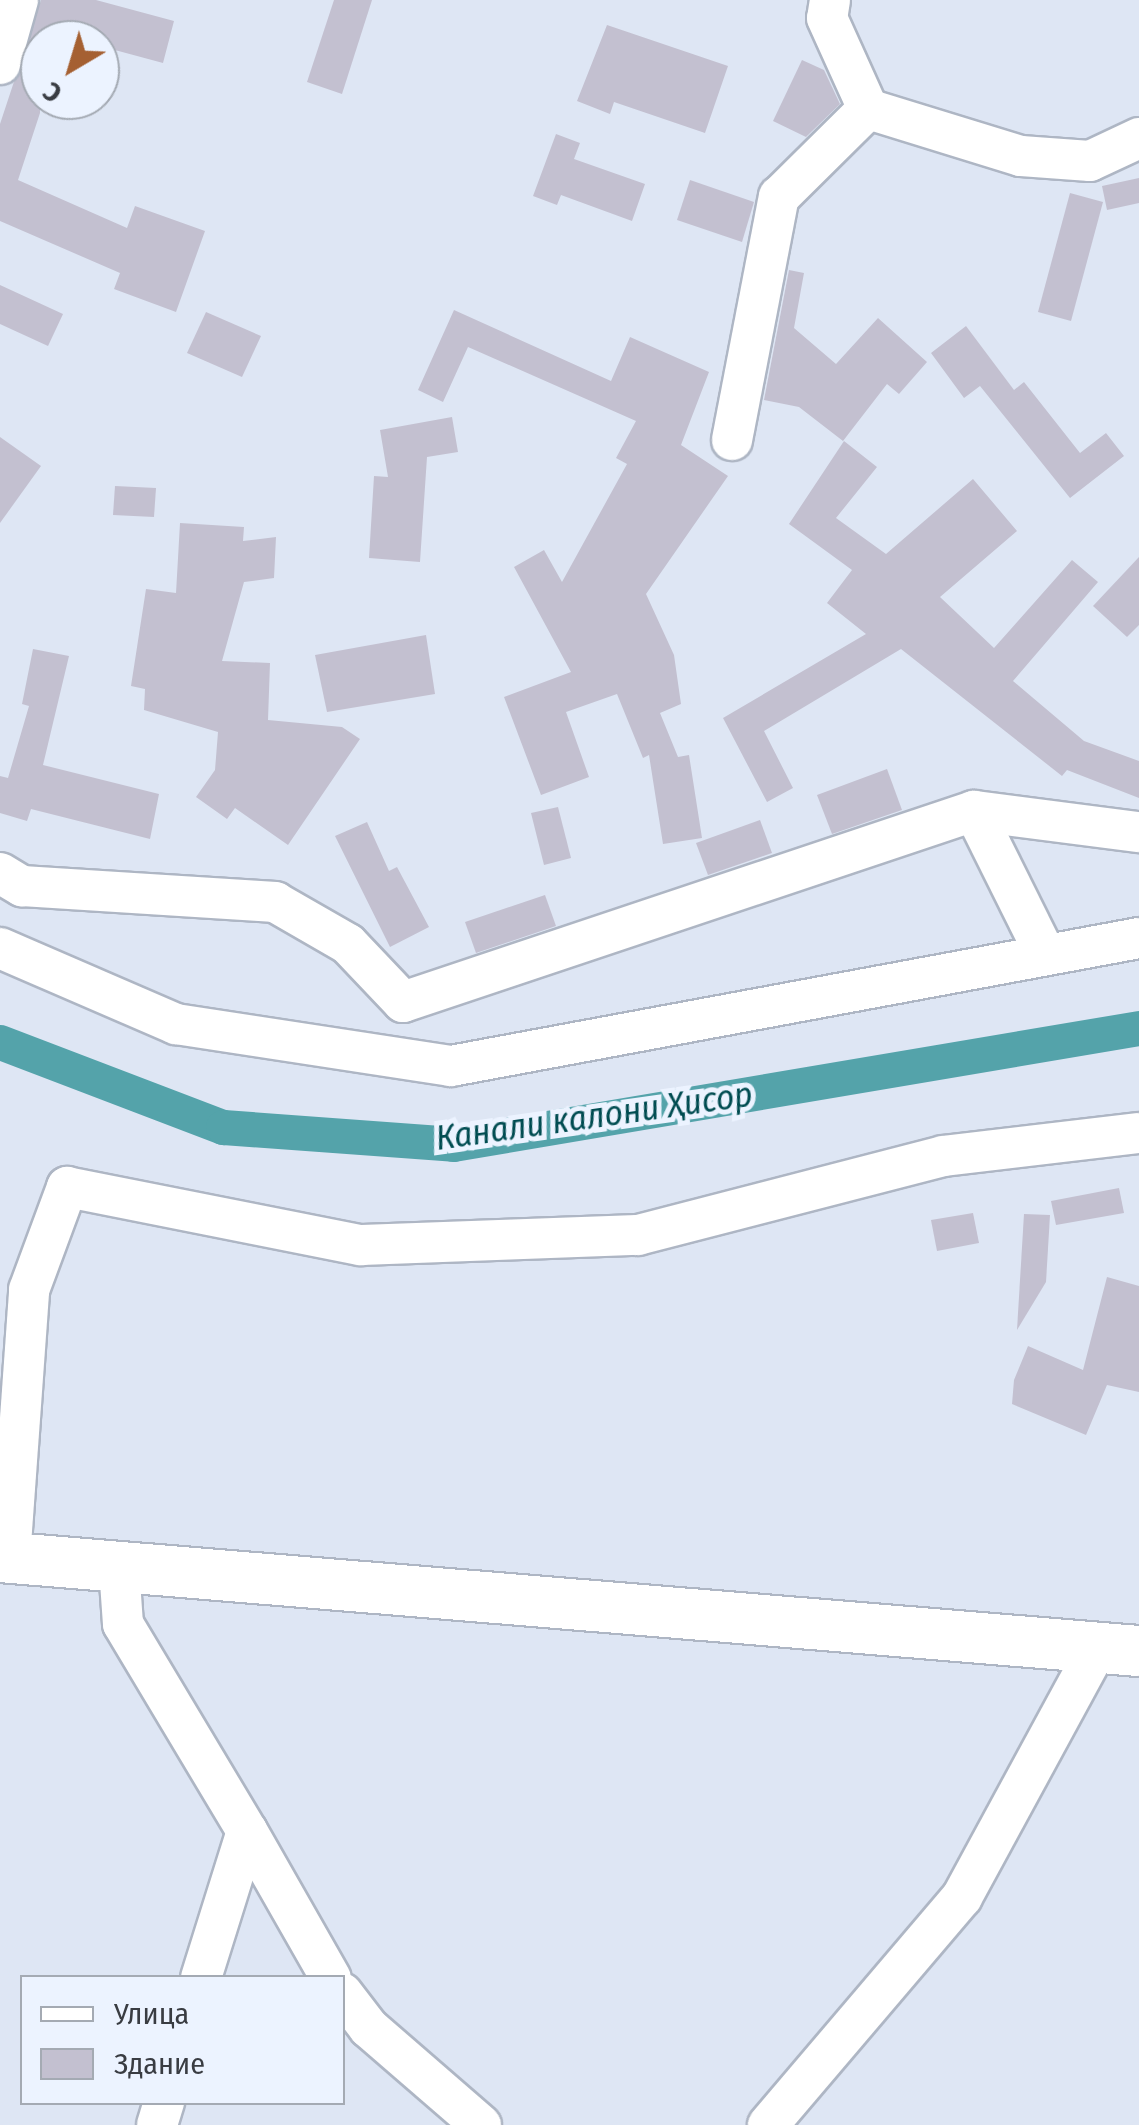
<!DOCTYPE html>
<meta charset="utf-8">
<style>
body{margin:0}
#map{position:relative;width:1139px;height:2125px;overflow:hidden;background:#dee6f4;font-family:"Fira Sans Condensed",sans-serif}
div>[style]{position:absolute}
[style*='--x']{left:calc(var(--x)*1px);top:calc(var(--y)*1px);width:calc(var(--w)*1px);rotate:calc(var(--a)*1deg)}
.canal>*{height:35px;margin:-17.5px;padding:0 17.5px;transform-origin:17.5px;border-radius:17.5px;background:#54a3aa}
.building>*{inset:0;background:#c3c0d0}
.roads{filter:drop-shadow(2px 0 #aeb6c4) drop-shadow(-2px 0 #aeb6c4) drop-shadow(0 2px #aeb6c4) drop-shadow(0 -2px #aeb6c4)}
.minor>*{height:40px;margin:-20px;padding:0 20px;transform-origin:20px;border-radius:20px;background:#fff}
.major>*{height:50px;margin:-25px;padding:0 25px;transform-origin:25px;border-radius:25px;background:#fff}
span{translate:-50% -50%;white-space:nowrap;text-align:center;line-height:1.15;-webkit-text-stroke:10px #ecf3ff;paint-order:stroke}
.water-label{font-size:35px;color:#004c51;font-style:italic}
.legend{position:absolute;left:20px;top:1975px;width:325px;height:130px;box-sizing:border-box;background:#ecf3ff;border:2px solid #a4aab3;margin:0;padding:12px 18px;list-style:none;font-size:30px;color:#393c42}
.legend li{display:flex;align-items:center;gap:20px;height:50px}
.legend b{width:50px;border:2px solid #a4aab3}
.north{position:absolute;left:20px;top:20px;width:100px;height:100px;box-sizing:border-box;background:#ecf3ff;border:2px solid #a4aab3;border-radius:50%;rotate:218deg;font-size:28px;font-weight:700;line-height:40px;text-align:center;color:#393c42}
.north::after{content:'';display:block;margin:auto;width:35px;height:45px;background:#a56032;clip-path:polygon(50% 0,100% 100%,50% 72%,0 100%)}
</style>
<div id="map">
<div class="canal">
<div style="--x:0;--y:1042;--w:239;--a:20.9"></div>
<div style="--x:223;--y:1127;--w:231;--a:4.2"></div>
<div style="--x:453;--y:1144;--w:696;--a:-9.6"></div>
</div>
<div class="building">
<div style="clip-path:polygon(41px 0,96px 0,174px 21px,163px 63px,100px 46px,100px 40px,40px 30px,40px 113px,18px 180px,127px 228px,135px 206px,205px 231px,176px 312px,114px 289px,120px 273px,0 221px,0 124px)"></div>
<div style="clip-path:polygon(334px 0,372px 0,342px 94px,307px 82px)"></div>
<div style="clip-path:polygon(607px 25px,728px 66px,705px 133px,614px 102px,610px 114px,577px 101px)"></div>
<div style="clip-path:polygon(802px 60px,824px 70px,840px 104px,806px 137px,773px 121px)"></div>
<div style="clip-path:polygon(556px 134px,580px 143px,574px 159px,645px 184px,632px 221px,561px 195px,557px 205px,533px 196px)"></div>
<div style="clip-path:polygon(1139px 178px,1139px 203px,1107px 210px,1102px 186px)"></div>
<div style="clip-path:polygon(690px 180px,754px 202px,742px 242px,677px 220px)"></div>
<div style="clip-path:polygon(1070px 193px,1103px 202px,1071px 321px,1038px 312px)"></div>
<div style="clip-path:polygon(789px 270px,804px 273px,794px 328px,836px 364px,878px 318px,927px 362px,899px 394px,887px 384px,843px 441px,799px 407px,764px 400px)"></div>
<div style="clip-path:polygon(0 285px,63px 314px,48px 346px,0 324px)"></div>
<div style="clip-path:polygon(454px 310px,611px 381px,630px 337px,709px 372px,681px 445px,728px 476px,646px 594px,674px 655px,681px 704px,660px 713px,678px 757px,689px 755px,702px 838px,663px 844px,649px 755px,643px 758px,617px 694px,566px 712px,589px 777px,541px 795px,504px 697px,571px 672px,514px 567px,544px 550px,562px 582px,627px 464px,616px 458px,636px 421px,468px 347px,443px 402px,418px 390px)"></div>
<div style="clip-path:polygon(206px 312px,261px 336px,242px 377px,187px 353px)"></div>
<div style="clip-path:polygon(966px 326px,1014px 390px,1024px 382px,1080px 453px,1106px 433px,1124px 456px,1070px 498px,980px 386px,964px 398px,931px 353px)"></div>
<div style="clip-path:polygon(452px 417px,458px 452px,427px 457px,420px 562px,369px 558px,374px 476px,388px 477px,380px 430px)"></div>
<div style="clip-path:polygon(0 437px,41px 466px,0 523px)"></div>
<div style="clip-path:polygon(844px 441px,877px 467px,836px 518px,886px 554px,973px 479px,1017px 531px,940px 597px,994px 648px,1072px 560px,1098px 582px,1013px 681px,1084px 741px,1139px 761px,1139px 798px,1067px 770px,1062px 776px,901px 649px,764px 731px,793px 788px,767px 802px,723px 718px,866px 634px,827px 603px,852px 570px,789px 524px)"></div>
<div style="clip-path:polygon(115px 486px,156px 488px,154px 517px,113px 515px)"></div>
<div style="clip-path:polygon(180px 523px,244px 527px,243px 541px,276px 537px,274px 578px,244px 582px,222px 661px,270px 663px,268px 720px,342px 727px,360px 739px,288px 845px,235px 808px,227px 819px,196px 797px,215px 770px,218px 732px,144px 710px,145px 689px,131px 686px,146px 589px,176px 593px)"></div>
<div style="clip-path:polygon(1139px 557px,1139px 625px,1127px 637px,1093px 606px)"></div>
<div style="clip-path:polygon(426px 635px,435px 694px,327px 712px,315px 655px)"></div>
<div style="clip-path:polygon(33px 649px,69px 656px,43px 765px,159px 794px,150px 839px,31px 809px,27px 821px,0 813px,0 776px,8px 778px,29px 706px,22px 704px)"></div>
<div style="clip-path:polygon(887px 769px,902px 810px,832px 834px,817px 795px)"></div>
<div style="clip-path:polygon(558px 807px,571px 858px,544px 865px,531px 813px)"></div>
<div style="clip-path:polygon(760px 820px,772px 853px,708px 875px,696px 843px)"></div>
<div style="clip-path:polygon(367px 822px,389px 871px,397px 867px,429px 927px,390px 947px,335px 836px)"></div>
<div style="clip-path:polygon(545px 895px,556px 926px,476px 953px,465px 922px)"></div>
<div style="clip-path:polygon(1119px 1188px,1124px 1213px,1056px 1225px,1051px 1201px)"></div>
<div style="clip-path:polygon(973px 1213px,979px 1243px,937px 1251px,931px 1220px)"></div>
<div style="clip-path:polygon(1024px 1214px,1050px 1215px,1046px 1282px,1017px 1330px)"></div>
<div style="clip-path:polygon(1107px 1277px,1139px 1286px,1139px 1392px,1107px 1385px,1086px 1435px,1012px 1404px,1014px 1380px,1028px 1346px,1083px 1370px)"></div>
</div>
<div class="roads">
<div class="minor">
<div style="--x:830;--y:0;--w:18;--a:99"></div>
<div style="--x:827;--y:18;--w:100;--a:65.7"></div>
<div style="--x:0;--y:64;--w:66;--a:-74.3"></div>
<div style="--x:732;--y:440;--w:248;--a:-79.1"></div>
<div style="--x:779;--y:197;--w:125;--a:-44.7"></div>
<div style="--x:868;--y:109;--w:160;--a:17.1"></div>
<div style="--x:1021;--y:156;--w:69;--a:4.1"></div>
<div style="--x:1090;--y:161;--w:54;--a:-25.1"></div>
<div style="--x:974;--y:811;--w:160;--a:63.6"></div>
<div style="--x:0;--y:873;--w:26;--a:31"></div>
<div style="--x:22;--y:886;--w:254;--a:3.6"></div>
<div style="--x:275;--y:902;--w:84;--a:29.9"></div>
<div style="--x:348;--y:944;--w:80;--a:46.5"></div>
<div style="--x:403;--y:1002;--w:602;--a:-18.5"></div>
<div style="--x:974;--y:811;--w:166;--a:7.3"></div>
<div style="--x:0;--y:948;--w:192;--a:23.4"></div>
<div style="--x:176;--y:1024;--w:278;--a:8.7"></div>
<div style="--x:451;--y:1066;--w:700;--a:-10.54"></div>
<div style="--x:10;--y:1558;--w:269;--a:-85.9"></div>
<div style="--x:29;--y:1290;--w:110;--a:-69.7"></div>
<div style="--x:67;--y:1187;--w:300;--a:11.2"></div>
<div style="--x:361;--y:1245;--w:277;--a:-2.1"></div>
<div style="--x:638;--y:1235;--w:315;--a:-14.5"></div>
<div style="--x:943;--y:1156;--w:197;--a:-6.7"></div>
<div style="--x:119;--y:1567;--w:57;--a:86"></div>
<div style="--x:123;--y:1624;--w:241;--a:59.1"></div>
<div style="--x:247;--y:1831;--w:154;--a:107.4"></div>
<div style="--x:247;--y:1831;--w:169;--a:60.3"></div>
<div style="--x:342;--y:1993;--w:44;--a:52.4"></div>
<div style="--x:369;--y:2028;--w:148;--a:40.9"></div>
<div style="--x:157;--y:2125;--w:24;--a:-73"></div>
<div style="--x:768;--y:2125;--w:299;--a:-49.6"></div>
<div style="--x:962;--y:1897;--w:285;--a:-61.5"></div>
</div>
<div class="major">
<div style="--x:0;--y:1557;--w:1143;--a:4.72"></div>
</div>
</div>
<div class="water-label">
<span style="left:594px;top:1116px;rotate:-8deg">Канали калони Ҳисор</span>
</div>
<ul class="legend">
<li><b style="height:12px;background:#fff"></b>Улица</li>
<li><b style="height:28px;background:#c3c0d0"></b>Здание</li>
</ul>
<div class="north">С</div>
</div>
